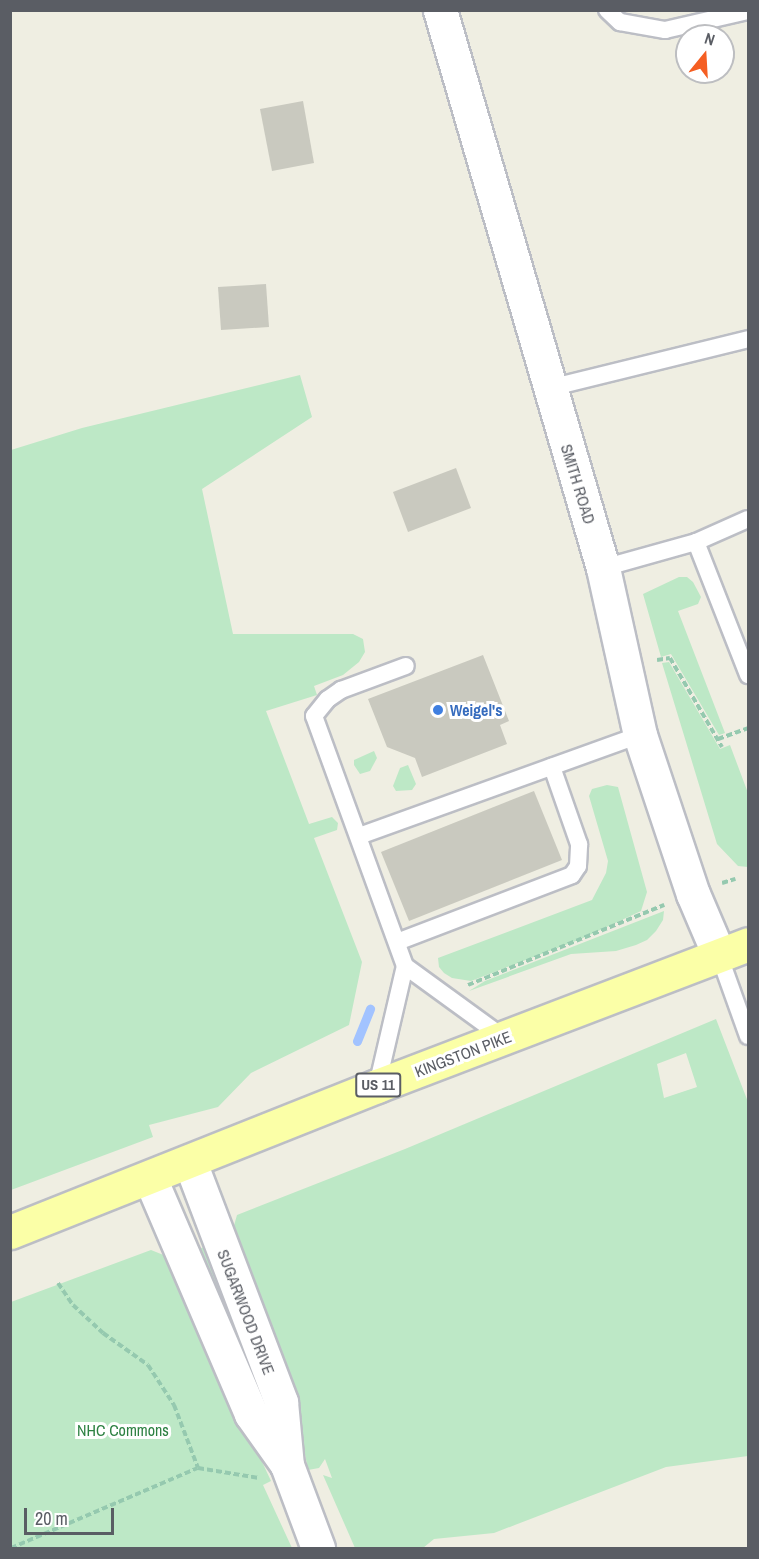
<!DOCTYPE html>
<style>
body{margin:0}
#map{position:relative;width:759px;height:1559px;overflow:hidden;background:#efeee2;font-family:"Archivo Narrow",sans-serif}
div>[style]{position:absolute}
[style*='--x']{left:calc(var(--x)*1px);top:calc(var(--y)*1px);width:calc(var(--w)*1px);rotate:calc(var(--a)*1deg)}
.green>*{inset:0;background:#bde8c6}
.stream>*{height:9px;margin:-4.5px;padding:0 4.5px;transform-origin:4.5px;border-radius:4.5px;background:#a2c3ff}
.building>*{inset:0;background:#c9c9bf}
.path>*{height:4px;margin-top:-2px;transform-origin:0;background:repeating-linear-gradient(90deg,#95c9af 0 6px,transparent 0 9px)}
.roads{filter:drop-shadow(2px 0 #bcbec5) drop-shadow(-2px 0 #bcbec5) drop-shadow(0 2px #bcbec5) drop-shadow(0 -2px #bcbec5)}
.lane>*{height:16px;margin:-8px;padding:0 8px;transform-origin:8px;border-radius:8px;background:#fff}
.street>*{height:33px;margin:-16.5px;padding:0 16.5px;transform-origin:16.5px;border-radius:16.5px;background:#fff}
.secondary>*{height:33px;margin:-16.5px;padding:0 16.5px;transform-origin:16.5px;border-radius:16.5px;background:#fff}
.primary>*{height:33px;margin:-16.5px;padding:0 16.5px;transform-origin:16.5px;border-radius:16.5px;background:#fbffa7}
.dots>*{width:16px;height:16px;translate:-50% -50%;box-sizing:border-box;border:3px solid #fff;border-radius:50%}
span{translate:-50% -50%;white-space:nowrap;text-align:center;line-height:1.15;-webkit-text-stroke:6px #fff;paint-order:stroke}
.shield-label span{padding:2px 4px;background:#fff;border:2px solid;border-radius:4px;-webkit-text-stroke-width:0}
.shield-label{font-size:15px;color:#5a5d64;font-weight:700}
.street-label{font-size:16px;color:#5a5d64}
.shop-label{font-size:16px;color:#366cbe;font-weight:700}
.left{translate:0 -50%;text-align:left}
.park-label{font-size:16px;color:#2d8142}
.frame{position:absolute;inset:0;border:12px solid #5a5d64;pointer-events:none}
.north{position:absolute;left:675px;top:24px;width:60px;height:60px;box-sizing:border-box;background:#fff;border:2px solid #bdbec1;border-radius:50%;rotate:18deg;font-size:16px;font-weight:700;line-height:24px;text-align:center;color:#5a5d64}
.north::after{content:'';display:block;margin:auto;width:21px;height:27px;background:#f55e22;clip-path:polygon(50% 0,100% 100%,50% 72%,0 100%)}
.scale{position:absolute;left:24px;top:1508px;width:90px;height:27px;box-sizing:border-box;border:3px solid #5a5d64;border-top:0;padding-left:8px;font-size:18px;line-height:21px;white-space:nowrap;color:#5a5d64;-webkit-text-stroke:4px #fff;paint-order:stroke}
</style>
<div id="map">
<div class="green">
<div style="clip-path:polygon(300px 375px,312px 417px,202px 489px,233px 634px,353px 634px,363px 639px,365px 652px,359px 662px,343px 675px,314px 686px,317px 695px,266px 711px,309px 824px,332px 817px,338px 823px,337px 830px,314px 838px,362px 962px,349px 1025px,251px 1073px,218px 1107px,149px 1125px,153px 1137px,11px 1190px,11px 450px,82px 428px)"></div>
<div style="clip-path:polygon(679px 577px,687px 577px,693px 582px,701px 597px,698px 604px,678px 611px,725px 733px,719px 735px,671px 654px,661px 657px,643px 594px)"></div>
<div style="clip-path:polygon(669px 662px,720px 749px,730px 745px,748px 793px,748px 867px,738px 866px,717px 844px,662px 663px)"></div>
<div style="clip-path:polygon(374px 751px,377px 758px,370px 771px,360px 774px,354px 765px,354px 760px)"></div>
<div style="clip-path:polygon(408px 765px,416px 784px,412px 790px,396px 791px,393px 786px,400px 768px)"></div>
<div style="clip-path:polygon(607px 785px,618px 787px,647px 892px,641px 911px,581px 939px,471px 981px,452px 978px,444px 973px,439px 967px,438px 958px,592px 900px,606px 873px,608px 861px,589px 796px,592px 789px)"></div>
<div style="clip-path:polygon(664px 911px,663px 920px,656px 931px,647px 940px,636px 945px,616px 951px,571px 954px,469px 991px,485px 981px)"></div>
<div style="clip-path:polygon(evenodd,716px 1019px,748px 1102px,748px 1456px,666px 1467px,494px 1533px,434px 1539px,423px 1548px,355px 1548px,323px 1475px,332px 1478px,325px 1459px,319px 1468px,308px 1470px,295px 1403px,236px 1241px,233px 1229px,237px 1215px,405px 1149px,716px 1019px,686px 1053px,697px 1087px,664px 1098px,657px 1064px,686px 1053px)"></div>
<div style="clip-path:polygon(206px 1246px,241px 1337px,232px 1340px,197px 1250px)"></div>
<div style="clip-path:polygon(151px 1250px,166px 1256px,271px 1481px,263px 1485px,292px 1548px,11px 1548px,11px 1302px)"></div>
</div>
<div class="stream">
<div style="--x:357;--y:1041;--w:35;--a:-68"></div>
</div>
<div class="building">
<div style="clip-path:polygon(303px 101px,314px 163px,272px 171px,260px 109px)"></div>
<div style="clip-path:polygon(266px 284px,269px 327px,221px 330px,218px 287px)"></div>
<div style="clip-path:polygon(456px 468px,471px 508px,408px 532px,393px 492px)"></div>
<div style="clip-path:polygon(483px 655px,509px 721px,500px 725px,507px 744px,422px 777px,415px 758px,387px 747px,368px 699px)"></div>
<div style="clip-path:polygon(534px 791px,562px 860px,409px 921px,381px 852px)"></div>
</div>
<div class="path">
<div style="--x:657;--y:660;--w:13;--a:-9"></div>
<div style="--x:670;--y:658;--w:103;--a:59.7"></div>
<div style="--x:718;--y:739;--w:32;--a:-20"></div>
<div style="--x:722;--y:883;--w:14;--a:-17"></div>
<div style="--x:468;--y:985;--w:212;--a:-22.2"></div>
<div style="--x:58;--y:1283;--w:27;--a:56"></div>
<div style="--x:73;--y:1305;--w:41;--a:43"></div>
<div style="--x:103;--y:1333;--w:55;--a:35.4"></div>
<div style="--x:148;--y:1365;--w:48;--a:57"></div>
<div style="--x:174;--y:1405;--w:67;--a:69.1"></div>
<div style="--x:198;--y:1468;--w:62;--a:9.3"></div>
<div style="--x:11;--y:1548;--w:203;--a:-23.2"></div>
</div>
<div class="roads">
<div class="lane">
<div style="--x:607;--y:10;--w:18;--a:43"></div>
<div style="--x:620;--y:22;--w:46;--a:10.1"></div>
<div style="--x:665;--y:30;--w:85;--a:-12.9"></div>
<div style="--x:549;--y:388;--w:205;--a:-13.8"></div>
<div style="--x:696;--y:542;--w:143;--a:68.6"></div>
<div style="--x:603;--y:568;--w:97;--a:-15.6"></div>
<div style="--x:696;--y:542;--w:57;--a:-23.9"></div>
<div style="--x:359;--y:836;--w:299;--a:-19.8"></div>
<div style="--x:397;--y:942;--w:187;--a:-20.9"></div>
<div style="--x:572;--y:875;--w:11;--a:-56"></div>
<div style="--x:578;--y:866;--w:22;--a:-87"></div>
<div style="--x:579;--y:844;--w:82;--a:-109.3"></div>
<div style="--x:719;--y:955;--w:86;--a:70.3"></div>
<div style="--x:405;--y:966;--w:122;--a:36"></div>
<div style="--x:377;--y:1086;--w:123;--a:-76.9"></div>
<div style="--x:405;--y:966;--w:266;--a:-110"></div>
<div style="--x:314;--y:716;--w:22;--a:-51"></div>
<div style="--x:328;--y:699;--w:16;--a:-35"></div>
<div style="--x:341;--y:690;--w:69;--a:-20.3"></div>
</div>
<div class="street">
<div style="--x:190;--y:1162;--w:257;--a:69.2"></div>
<div style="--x:281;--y:1402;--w:63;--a:84.6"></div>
<div style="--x:287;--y:1465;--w:89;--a:69.5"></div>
<div style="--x:150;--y:1178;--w:257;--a:66.8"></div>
<div style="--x:251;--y:1414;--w:60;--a:54.5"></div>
</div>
<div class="secondary">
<div style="--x:440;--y:10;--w:581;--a:73.72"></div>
<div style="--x:603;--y:568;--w:171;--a:77.5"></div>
<div style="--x:640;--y:735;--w:168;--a:71.6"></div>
<div style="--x:693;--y:894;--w:66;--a:66.9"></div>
</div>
<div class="primary">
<div style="--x:10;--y:1232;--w:395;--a:-21.7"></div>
<div style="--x:377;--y:1086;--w:397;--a:-20.9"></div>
</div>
</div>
<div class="dots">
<div style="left:438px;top:710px;background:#3f7fe0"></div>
</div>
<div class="shield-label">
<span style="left:378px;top:1085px">US 11</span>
</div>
<div class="street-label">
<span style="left:578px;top:484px;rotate:73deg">SMITH ROAD</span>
<span style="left:463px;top:1054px;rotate:-21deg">KINGSTON PIKE</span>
<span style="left:246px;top:1312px;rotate:69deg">SUGARWOOD DRIVE</span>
</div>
<div class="shop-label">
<span class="left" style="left:450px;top:710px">Weigel's</span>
</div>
<div class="park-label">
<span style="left:123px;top:1430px">NHC Commons</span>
</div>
<div class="frame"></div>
<div class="north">N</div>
<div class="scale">20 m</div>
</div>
